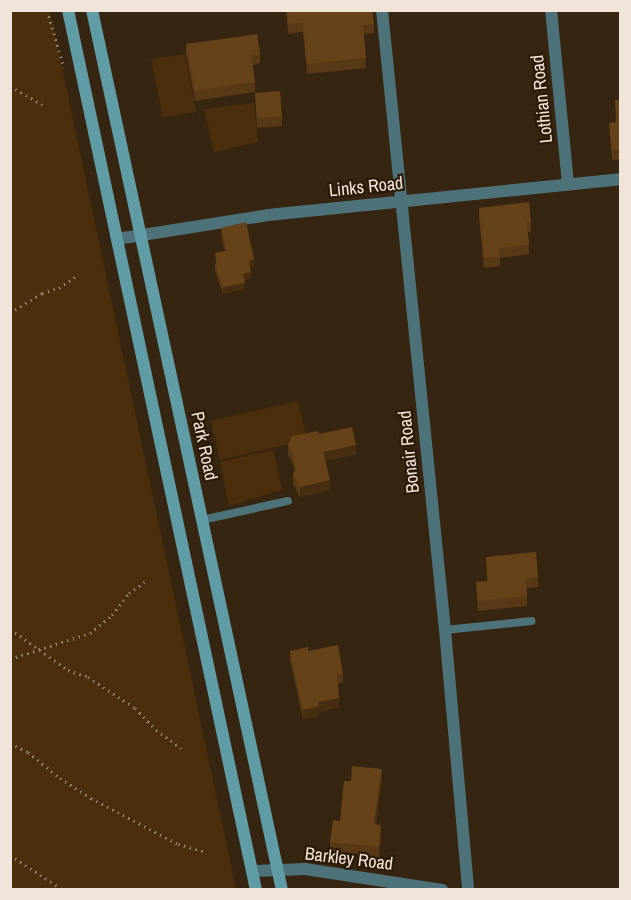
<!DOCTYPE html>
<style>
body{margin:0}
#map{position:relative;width:631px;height:900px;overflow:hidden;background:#362511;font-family:"Archivo Narrow",sans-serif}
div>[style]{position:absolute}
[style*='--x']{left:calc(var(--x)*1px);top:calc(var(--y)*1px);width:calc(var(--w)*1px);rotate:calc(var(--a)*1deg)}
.green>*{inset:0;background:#4b2f0d}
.path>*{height:3px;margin-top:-1.5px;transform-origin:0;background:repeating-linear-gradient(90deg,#8e7f6f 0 1.5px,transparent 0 6px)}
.service>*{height:8px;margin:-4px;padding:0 4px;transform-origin:4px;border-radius:4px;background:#4e7279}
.minor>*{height:12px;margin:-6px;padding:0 6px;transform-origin:6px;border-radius:6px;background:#4e7279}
.secondary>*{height:12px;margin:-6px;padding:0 6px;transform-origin:6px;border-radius:6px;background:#609ca6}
.wall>*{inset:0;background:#583915}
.shaded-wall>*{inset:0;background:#472e11}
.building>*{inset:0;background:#664218}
span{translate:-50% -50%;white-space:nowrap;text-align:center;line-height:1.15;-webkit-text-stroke:4.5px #2c1b08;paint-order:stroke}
.street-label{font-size:18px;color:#f1e5d9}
.frame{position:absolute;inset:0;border:12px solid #f1e5d9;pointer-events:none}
</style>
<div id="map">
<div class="green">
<div style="clip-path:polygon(10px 11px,50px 11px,236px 889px,11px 889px)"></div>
<div style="clip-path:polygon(185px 54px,196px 112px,163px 117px,151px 59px)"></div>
<div style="clip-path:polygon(254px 103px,258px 142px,214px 152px,204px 109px)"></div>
<div style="clip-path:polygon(298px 401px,307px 440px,220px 460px,211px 421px)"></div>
<div style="clip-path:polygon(273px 450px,282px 490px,229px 506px,220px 462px)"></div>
</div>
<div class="path">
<div style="--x:47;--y:10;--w:60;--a:73.7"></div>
<div style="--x:10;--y:86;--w:38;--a:30"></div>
<div style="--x:10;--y:313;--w:38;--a:-32"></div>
<div style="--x:42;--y:293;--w:18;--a:-16"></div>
<div style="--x:59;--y:288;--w:24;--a:-35"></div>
<div style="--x:10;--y:629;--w:71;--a:35.3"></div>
<div style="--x:68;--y:670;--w:21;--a:19"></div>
<div style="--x:88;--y:677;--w:56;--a:33.4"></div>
<div style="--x:135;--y:708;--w:30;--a:46"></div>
<div style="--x:156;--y:730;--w:31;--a:36"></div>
<div style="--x:10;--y:659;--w:84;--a:-18"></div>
<div style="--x:90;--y:633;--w:28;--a:-39"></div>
<div style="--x:112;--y:615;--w:28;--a:-52"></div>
<div style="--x:129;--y:593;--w:19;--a:-35"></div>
<div style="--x:10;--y:743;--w:20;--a:27"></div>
<div style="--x:28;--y:752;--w:41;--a:39.1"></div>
<div style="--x:60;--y:778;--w:37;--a:33"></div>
<div style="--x:91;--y:798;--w:98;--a:27.9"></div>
<div style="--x:178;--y:844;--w:26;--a:16"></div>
<div style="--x:10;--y:855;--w:64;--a:33.4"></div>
</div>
<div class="service">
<div style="--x:202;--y:520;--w:88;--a:-12.5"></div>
<div style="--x:445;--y:630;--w:87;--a:-5.9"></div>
</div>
<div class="minor">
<div style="--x:382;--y:10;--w:623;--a:84.2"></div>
<div style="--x:445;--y:630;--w:261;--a:84.9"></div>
<div style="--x:551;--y:10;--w:175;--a:84.4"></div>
<div style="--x:117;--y:239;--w:153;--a:-9"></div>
<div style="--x:268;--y:215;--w:354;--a:-5.8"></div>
<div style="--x:252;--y:871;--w:53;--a:-2.2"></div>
<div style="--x:305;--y:869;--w:139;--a:8.7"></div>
</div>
<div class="secondary">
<div style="--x:68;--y:10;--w:900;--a:77.94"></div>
<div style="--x:92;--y:10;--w:900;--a:77.82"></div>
</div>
<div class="wall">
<div style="clip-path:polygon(286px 10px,374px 24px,374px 33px,364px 34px,366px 68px,307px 74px,303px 32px,288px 34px)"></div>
<div style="clip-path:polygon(186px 44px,260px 54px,260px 63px,252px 65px,255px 82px,255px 92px,195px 101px,186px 54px)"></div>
<div style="clip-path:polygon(255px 93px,282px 116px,282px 126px,257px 128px)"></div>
<div style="clip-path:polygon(615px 100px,621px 100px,621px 159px,612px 160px,609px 123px,616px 122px)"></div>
<div style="clip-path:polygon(479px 208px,531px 222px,531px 232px,528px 232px,529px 254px,500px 258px,500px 266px,484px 268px,479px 218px)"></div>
<div style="clip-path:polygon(221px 228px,254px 266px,250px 267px,251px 278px,244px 280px,245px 289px,223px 294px,215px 271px,215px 264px,216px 264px,215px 253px,225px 251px,221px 235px)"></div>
<div style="clip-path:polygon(319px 434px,356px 454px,325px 461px,330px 490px,300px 497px,293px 483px,293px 473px,295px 472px,293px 464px,288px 455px,288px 445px)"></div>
<div style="clip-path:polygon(486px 557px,538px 577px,538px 587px,527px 588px,527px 606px,478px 611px,476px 582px,487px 581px)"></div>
<div style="clip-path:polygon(290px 651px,308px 651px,343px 673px,343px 683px,338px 683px,339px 707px,319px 712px,319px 716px,303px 719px,290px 660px)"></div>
<div style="clip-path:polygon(382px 779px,376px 824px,381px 835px,379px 857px,330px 852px,330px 842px,340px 821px,351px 781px)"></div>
</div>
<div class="shaded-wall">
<div style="clip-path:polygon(254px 259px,254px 266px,249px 267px,249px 261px)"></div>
<div style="clip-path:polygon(251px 272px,251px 278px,243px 280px,243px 274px)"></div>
<div style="clip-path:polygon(245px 283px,245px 289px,223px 294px,223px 287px)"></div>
<div style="clip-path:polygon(356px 445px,356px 454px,323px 461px,323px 452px)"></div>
<div style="clip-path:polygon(330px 480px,330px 490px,300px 497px,300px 487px)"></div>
<div style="clip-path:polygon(339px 698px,339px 707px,319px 712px,319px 716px,303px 719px,303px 710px,318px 702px)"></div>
<div style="clip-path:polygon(382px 769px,382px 779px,374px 834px,374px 824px)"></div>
<div style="clip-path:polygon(381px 825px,381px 835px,379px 857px,379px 847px)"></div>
</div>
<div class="building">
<div style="clip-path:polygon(287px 10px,372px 10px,374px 24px,363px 25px,366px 58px,307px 64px,303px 23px,288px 24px)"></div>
<div style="clip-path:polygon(257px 34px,260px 54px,251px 55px,255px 82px,195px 91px,186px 44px)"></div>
<div style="clip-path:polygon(280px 91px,282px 116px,257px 118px,255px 93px)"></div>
<div style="clip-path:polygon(615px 100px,621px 100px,621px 149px,612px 150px,609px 123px,617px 122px)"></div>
<div style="clip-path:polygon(529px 202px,531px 222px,527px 222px,529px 245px,499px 248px,500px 256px,484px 258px,479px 208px)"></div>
<div style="clip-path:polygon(246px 222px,254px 259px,249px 261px,251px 272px,243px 274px,245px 283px,223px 287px,215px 264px,217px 264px,215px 253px,227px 251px,221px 228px)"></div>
<div style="clip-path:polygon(352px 427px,356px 445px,323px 452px,330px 480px,300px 487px,293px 473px,296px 470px,293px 455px,288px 445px,292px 436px,318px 431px,319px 434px)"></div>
<div style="clip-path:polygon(536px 552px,538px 577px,526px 579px,527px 596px,478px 601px,476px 582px,488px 581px,486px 557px)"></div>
<div style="clip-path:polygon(338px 645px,343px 673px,337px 674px,339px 698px,318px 702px,319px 706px,303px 710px,290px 651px,308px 647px,308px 651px)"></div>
<div style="clip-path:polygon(352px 766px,382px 769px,374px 824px,381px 825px,379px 847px,330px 842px,333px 820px,340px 821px,344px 781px,351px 781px)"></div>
</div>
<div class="street-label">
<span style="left:542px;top:99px;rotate:-96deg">Lothian Road</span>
<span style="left:366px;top:187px;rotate:-6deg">Links Road</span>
<span style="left:204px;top:446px;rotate:78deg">Park Road</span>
<span style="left:409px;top:452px;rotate:-96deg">Bonair Road</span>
<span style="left:349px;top:859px;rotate:7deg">Barkley Road</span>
</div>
<div class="frame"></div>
</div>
